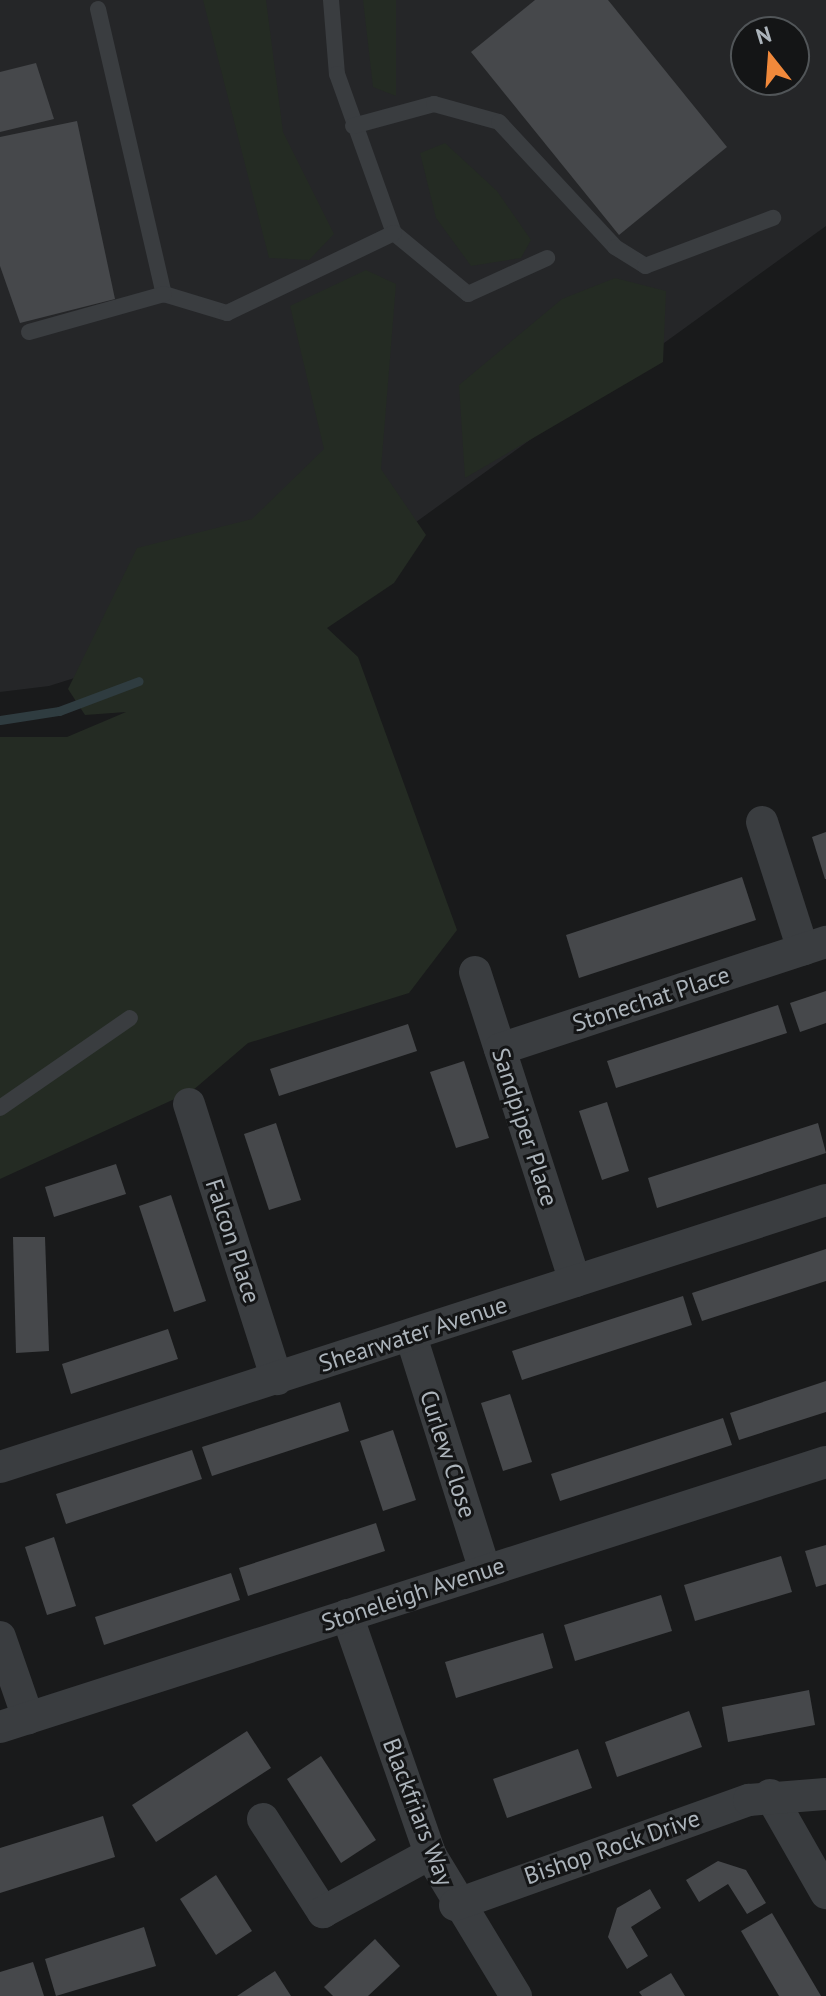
<!DOCTYPE html>
<style>
body{margin:0}
#map{position:relative;width:826px;height:1996px;overflow:hidden;background:#191a1b;font-family:"PT Sans",sans-serif}
div>[style]{position:absolute}
[style*='--x']{left:calc(var(--x)*1px);top:calc(var(--y)*1px);width:calc(var(--w)*1px);rotate:calc(var(--a)*1deg)}
.built>*{inset:0;background:#252628}
.green>*{inset:0;background:#242b23}
.stream>*{height:9px;margin:-4.5px;padding:0 4.5px;transform-origin:4.5px;border-radius:4.5px;background:#2f3c40}
.building>*{inset:0;background:#46484b}
.service>*{height:16px;margin:-8px;padding:0 8px;transform-origin:8px;border-radius:8px;background:#3a3d40}
.minor>*{height:32px;margin:-16px;padding:0 16px;transform-origin:16px;border-radius:16px;background:#3a3d40}
span{translate:-50% -50%;white-space:nowrap;text-align:center;line-height:1.15;-webkit-text-stroke:6px #141516;paint-order:stroke}
.street-label{font-size:24px;color:#acb4bb}
.north{position:absolute;left:730px;top:16px;width:80px;height:80px;box-sizing:border-box;background:#141516;border:2px solid #515558;border-radius:50%;rotate:343deg;font-size:22px;font-weight:700;line-height:32px;text-align:center;color:#acb4bb}
.north::after{content:'';display:block;margin:auto;width:28px;height:36px;background:#f1893b;clip-path:polygon(50% 0,100% 100%,50% 72%,0 100%)}
</style>
<div id="map">
<div class="built">
<div style="clip-path:polygon(evenodd,0 0,826px 0,826px 226px,297px 608px,49px 686px,0 692px,0 0,746px 32px,794px 32px,794px 80px,746px 80px,746px 32px)"></div>
</div>
<div class="green">
<div style="clip-path:polygon(203px 0,266px 0,283px 132px,334px 234px,309px 260px,269px 258px)"></div>
<div style="clip-path:polygon(363px 0,396px 0,396px 96px,373px 87px)"></div>
<div style="clip-path:polygon(445px 143px,497px 191px,531px 240px,521px 258px,471px 266px,436px 218px,420px 153px)"></div>
<div style="clip-path:polygon(366px 270px,396px 284px,381px 469px,426px 535px,394px 583px,327px 628px,358px 657px,457px 930px,409px 993px,248px 1043px,192px 1091px,0 1179px,0 737px,67px 737px,126px 712px,85px 715px,68px 689px,137px 548px,252px 519px,324px 449px,290px 306px)"></div>
<div style="clip-path:polygon(615px 278px,666px 291px,663px 362px,465px 478px,459px 385px,562px 299px)"></div>
</div>
<div class="stream">
<div style="--x:0;--y:720;--w:60;--a:-8.7"></div>
<div style="--x:59;--y:711;--w:85;--a:-20.6"></div>
</div>
<div class="building">
<div style="clip-path:polygon(535px 0,608px 0,727px 147px,619px 235px,471px 52px)"></div>
<div style="clip-path:polygon(36px 63px,54px 119px,0 132px,0 72px)"></div>
<div style="clip-path:polygon(77px 121px,115px 299px,20px 323px,0 266px,0 137px)"></div>
<div style="clip-path:polygon(826px 832px,826px 879px,825px 879px,812px 837px)"></div>
<div style="clip-path:polygon(742px 877px,756px 920px,579px 978px,566px 935px)"></div>
<div style="clip-path:polygon(826px 991px,826px 1023px,800px 1032px,790px 1003px)"></div>
<div style="clip-path:polygon(778px 1005px,787px 1033px,616px 1088px,607px 1061px)"></div>
<div style="clip-path:polygon(408px 1024px,417px 1051px,279px 1096px,270px 1069px)"></div>
<div style="clip-path:polygon(464px 1061px,489px 1138px,456px 1148px,430px 1072px)"></div>
<div style="clip-path:polygon(607px 1102px,629px 1171px,602px 1180px,579px 1111px)"></div>
<div style="clip-path:polygon(276px 1123px,301px 1200px,269px 1210px,244px 1134px)"></div>
<div style="clip-path:polygon(818px 1123px,826px 1153px,657px 1208px,648px 1178px)"></div>
<div style="clip-path:polygon(116px 1164px,126px 1194px,54px 1217px,45px 1187px)"></div>
<div style="clip-path:polygon(171px 1195px,206px 1301px,174px 1312px,139px 1206px)"></div>
<div style="clip-path:polygon(13px 1237px,45px 1237px,49px 1351px,16px 1353px)"></div>
<div style="clip-path:polygon(826px 1249px,826px 1281px,702px 1321px,692px 1293px)"></div>
<div style="clip-path:polygon(683px 1296px,692px 1325px,522px 1380px,512px 1351px)"></div>
<div style="clip-path:polygon(168px 1329px,178px 1359px,71px 1394px,62px 1364px)"></div>
<div style="clip-path:polygon(826px 1381px,826px 1412px,739px 1440px,730px 1413px)"></div>
<div style="clip-path:polygon(510px 1394px,532px 1462px,503px 1471px,481px 1403px)"></div>
<div style="clip-path:polygon(340px 1402px,349px 1431px,212px 1476px,202px 1447px)"></div>
<div style="clip-path:polygon(723px 1418px,732px 1445px,560px 1501px,551px 1474px)"></div>
<div style="clip-path:polygon(393px 1430px,416px 1500px,383px 1511px,360px 1441px)"></div>
<div style="clip-path:polygon(192px 1450px,202px 1479px,66px 1524px,56px 1494px)"></div>
<div style="clip-path:polygon(376px 1523px,385px 1551px,248px 1596px,239px 1568px)"></div>
<div style="clip-path:polygon(54px 1537px,76px 1606px,47px 1615px,25px 1547px)"></div>
<div style="clip-path:polygon(826px 1545px,826px 1584px,816px 1587px,805px 1551px)"></div>
<div style="clip-path:polygon(781px 1556px,792px 1592px,695px 1621px,684px 1585px)"></div>
<div style="clip-path:polygon(231px 1573px,240px 1600px,104px 1645px,95px 1617px)"></div>
<div style="clip-path:polygon(661px 1595px,672px 1631px,575px 1661px,564px 1625px)"></div>
<div style="clip-path:polygon(543px 1633px,553px 1668px,456px 1698px,445px 1662px)"></div>
<div style="clip-path:polygon(809px 1690px,815px 1725px,728px 1742px,722px 1707px)"></div>
<div style="clip-path:polygon(689px 1711px,702px 1747px,617px 1777px,605px 1742px)"></div>
<div style="clip-path:polygon(247px 1731px,271px 1768px,156px 1842px,132px 1805px)"></div>
<div style="clip-path:polygon(578px 1749px,592px 1788px,507px 1818px,493px 1779px)"></div>
<div style="clip-path:polygon(321px 1756px,376px 1840px,341px 1863px,287px 1779px)"></div>
<div style="clip-path:polygon(103px 1816px,115px 1857px,0 1893px,0 1848px)"></div>
<div style="clip-path:polygon(718px 1861px,746px 1870px,766px 1903px,747px 1914px,728px 1884px,699px 1902px,686px 1880px)"></div>
<div style="clip-path:polygon(216px 1875px,252px 1931px,216px 1955px,180px 1899px)"></div>
<div style="clip-path:polygon(650px 1889px,661px 1908px,631px 1927px,648px 1956px,627px 1969px,608px 1937px,617px 1908px)"></div>
<div style="clip-path:polygon(772px 1913px,821px 1996px,779px 1996px,741px 1931px)"></div>
<div style="clip-path:polygon(144px 1927px,156px 1966px,56px 1996px,45px 1959px)"></div>
<div style="clip-path:polygon(375px 1939px,400px 1966px,368px 1996px,333px 1996px,324px 1987px)"></div>
<div style="clip-path:polygon(33px 1962px,44px 1996px,0 1996px,0 1972px)"></div>
<div style="clip-path:polygon(275px 1971px,291px 1996px,237px 1996px)"></div>
<div style="clip-path:polygon(671px 1973px,685px 1996px,642px 1996px,639px 1992px)"></div>
</div>
<div class="service">
<div style="--x:331;--y:0;--w:74;--a:85.4"></div>
<div style="--x:337;--y:74;--w:169;--a:70.3"></div>
<div style="--x:394;--y:233;--w:96;--a:39.5"></div>
<div style="--x:468;--y:294;--w:87;--a:-24.5"></div>
<div style="--x:98;--y:9;--w:293;--a:77"></div>
<div style="--x:164;--y:294;--w:66;--a:16.8"></div>
<div style="--x:227;--y:313;--w:185;--a:-25.6"></div>
<div style="--x:353;--y:126;--w:84;--a:-15.2"></div>
<div style="--x:434;--y:104;--w:67;--a:15.5"></div>
<div style="--x:499;--y:122;--w:171;--a:47.1"></div>
<div style="--x:615;--y:247;--w:36;--a:32"></div>
<div style="--x:645;--y:266;--w:137;--a:-20.6"></div>
<div style="--x:29;--y:332;--w:140;--a:-15.7"></div>
<div style="--x:0;--y:1108;--w:158;--a:-34.7"></div>
</div>
<div class="minor">
<div style="--x:762;--y:822;--w:134;--a:72.2"></div>
<div style="--x:475;--y:972;--w:325;--a:72.1"></div>
<div style="--x:500;--y:1049;--w:343;--a:-18.2"></div>
<div style="--x:189;--y:1104;--w:289;--a:72.3"></div>
<div style="--x:411;--y:1336;--w:246;--a:72.5"></div>
<div style="--x:0;--y:1467;--w:868;--a:-17.91"></div>
<div style="--x:347;--y:1615;--w:253;--a:70.8"></div>
<div style="--x:430;--y:1854;--w:166;--a:58.8"></div>
<div style="--x:0;--y:1637;--w:86;--a:70.9"></div>
<div style="--x:0;--y:1727;--w:867;--a:-17.79"></div>
<div style="--x:770;--y:1795;--w:113;--a:60.3"></div>
<div style="--x:263;--y:1819;--w:111;--a:57.2"></div>
<div style="--x:323;--y:1912;--w:122;--a:-28.5"></div>
<div style="--x:455;--y:1905;--w:312;--a:-19.7"></div>
<div style="--x:749;--y:1800;--w:77;--a:-4.5"></div>
</div>
<div class="street-label">
<span style="left:651px;top:999px;rotate:-18deg">Stonechat Place</span>
<span style="left:525px;top:1127px;rotate:72deg">Sandpiper Place</span>
<span style="left:233px;top:1241px;rotate:72deg">Falcon Place</span>
<span style="left:413px;top:1334px;rotate:-18deg">Shearwater Avenue</span>
<span style="left:448px;top:1454px;rotate:72deg">Curlew Close</span>
<span style="left:413px;top:1594px;rotate:-18deg">Stoneleigh Avenue</span>
<span style="left:418px;top:1812px;rotate:69deg">Blackfriars Way</span>
<span style="left:612px;top:1847px;rotate:-19deg">Bishop Rock Drive</span>
</div>
<div class="north">N</div>
</div>
